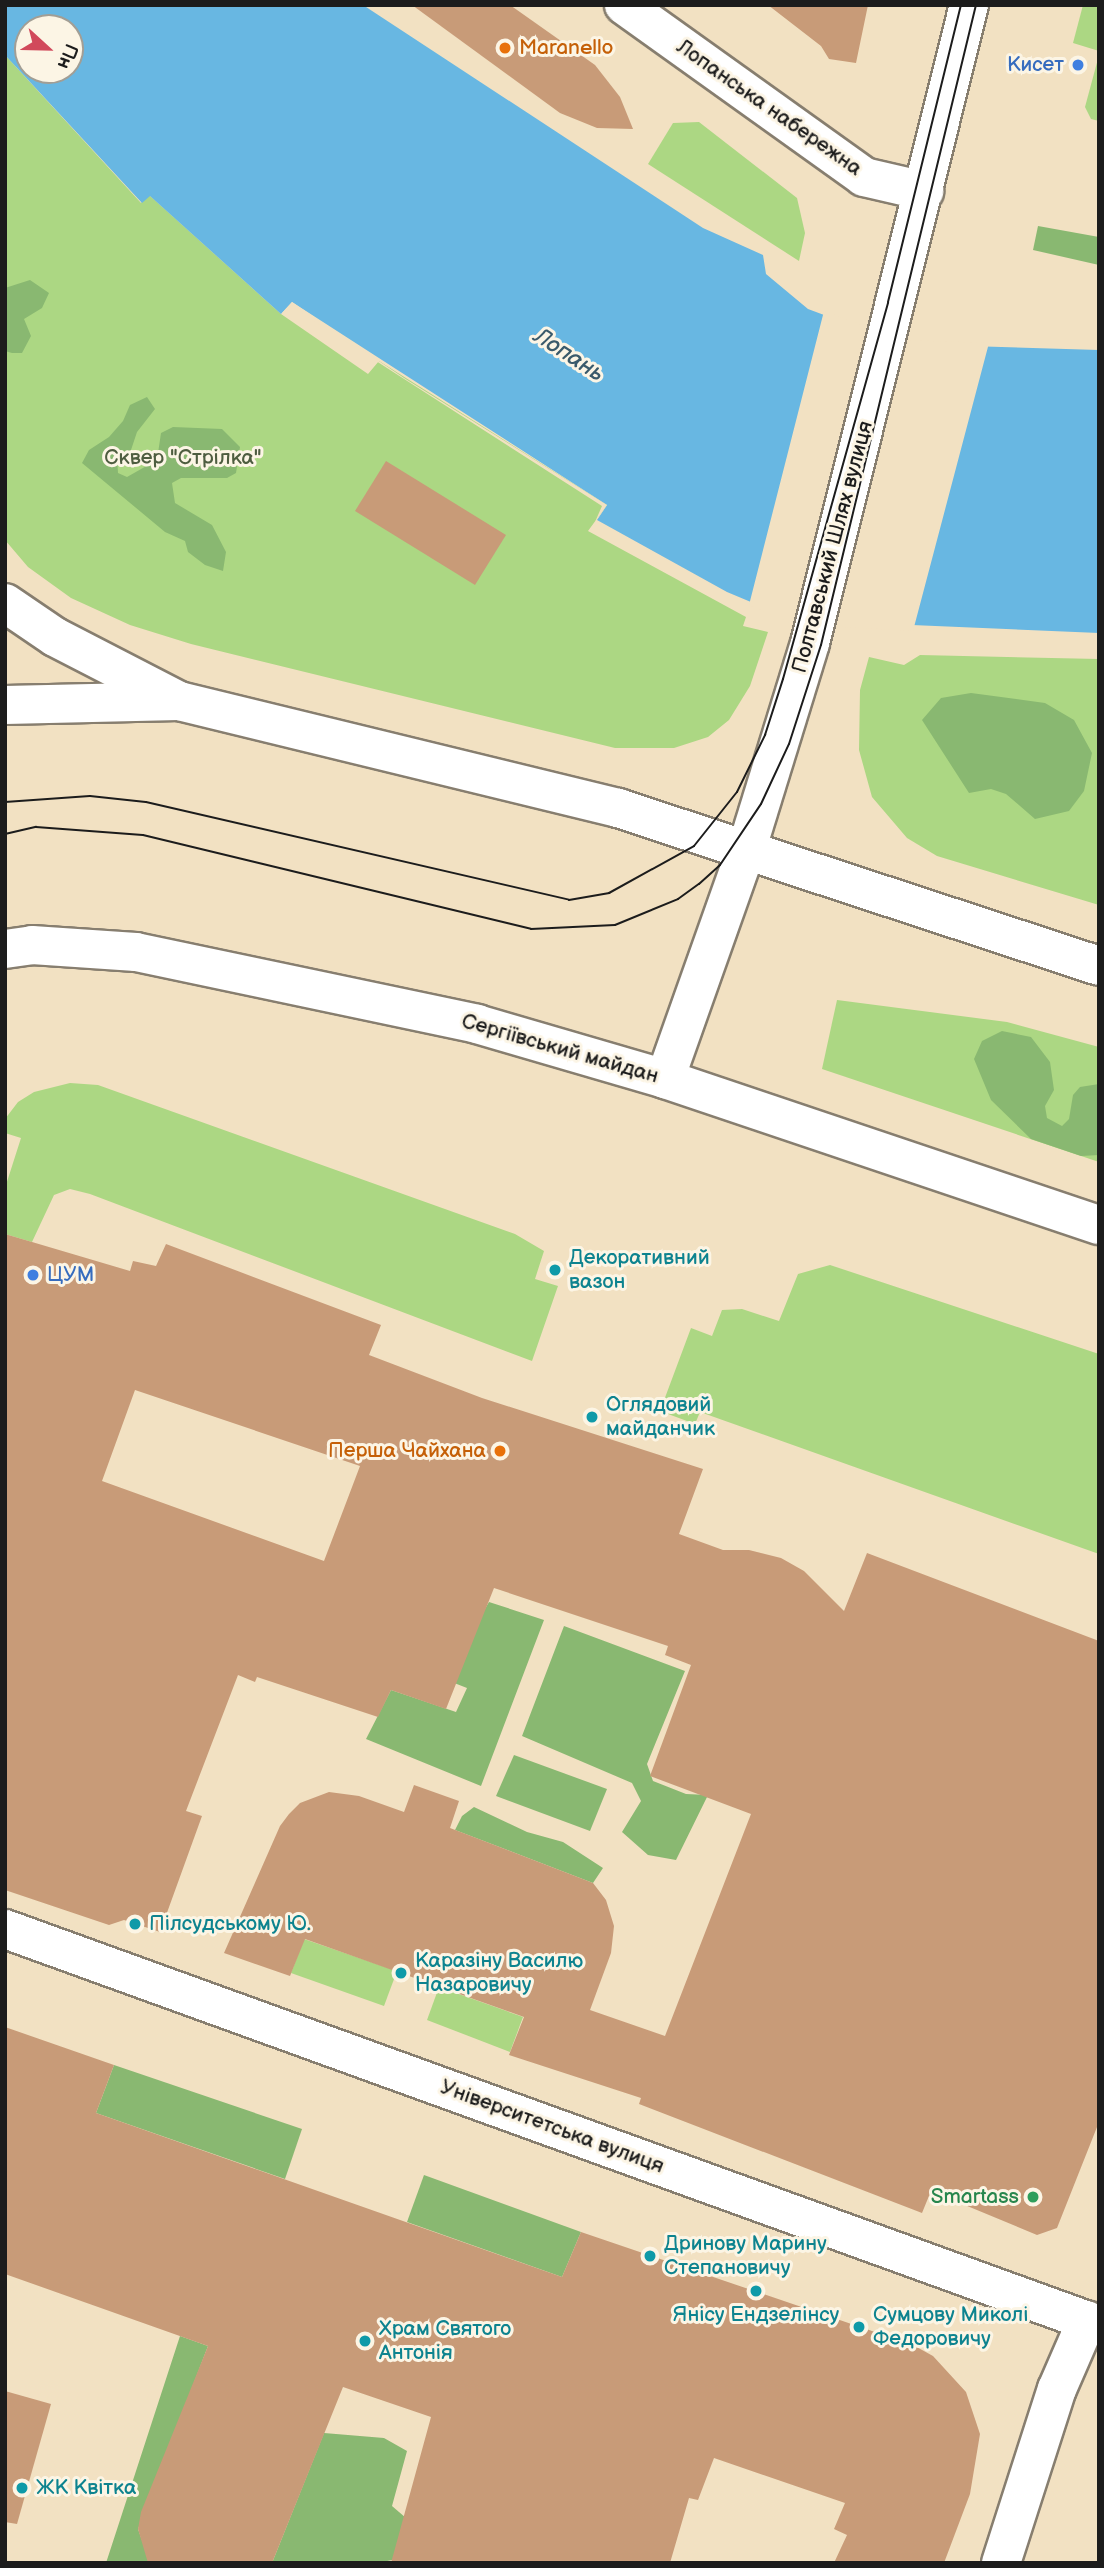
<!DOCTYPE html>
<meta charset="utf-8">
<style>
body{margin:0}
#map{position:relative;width:1104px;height:2568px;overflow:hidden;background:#f2e1c2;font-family:"Balsamiq Sans",sans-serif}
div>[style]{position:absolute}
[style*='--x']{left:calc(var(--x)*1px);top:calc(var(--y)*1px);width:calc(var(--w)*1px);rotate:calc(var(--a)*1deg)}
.green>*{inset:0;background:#acd783}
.forest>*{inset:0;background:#89b871}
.water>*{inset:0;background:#68b7e2}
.pier>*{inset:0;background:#f2e1c2}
.building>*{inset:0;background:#c89b78}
.roads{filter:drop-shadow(2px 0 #877e6f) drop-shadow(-2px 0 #877e6f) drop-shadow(0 2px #877e6f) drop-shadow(0 -2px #877e6f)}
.minor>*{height:38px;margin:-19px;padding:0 19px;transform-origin:19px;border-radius:19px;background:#fff}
.major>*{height:38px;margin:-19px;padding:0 19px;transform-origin:19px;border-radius:19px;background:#fff}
.tram>*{height:2px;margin:-1px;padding:0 1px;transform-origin:1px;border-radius:1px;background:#1c1c1c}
.dots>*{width:19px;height:19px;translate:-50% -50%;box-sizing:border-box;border:4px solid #fcf5e5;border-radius:50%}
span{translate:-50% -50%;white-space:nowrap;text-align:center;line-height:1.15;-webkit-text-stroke:6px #fcf5e5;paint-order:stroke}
.food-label{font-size:21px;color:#c56008}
.left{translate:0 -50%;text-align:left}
.right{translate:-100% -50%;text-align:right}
.shop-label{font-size:21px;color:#366cbe}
.street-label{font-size:21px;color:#1c1c1c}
.park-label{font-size:21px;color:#4e5d40}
.culture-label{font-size:21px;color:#0d838f}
.leisure-label{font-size:21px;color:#27864d}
.water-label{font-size:23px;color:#3a5a6b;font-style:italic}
.frame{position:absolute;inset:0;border:7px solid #1c1c1c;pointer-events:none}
.north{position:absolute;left:14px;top:14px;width:70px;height:70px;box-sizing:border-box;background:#fcf5e5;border:2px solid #a29e95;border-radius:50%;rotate:112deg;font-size:19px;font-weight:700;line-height:28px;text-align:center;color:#1c1c1c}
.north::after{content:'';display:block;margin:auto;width:24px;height:32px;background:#d1495b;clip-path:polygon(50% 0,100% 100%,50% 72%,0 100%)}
</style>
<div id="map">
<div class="green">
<div style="clip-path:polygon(1083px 5px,1099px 5px,1099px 51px,1073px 43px)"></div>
<div style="clip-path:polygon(5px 55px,141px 203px,149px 195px,281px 314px,368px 374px,379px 361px,607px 505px,588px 531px,746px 617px,743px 626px,768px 632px,750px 686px,729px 720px,708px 737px,674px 748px,615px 748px,191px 644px,130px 625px,71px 598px,28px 567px,5px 540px)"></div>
<div style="clip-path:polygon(1099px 55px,1099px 121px,1091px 119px,1085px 107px)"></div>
<div style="clip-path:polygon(699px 122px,797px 198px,805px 233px,799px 261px,648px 164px,673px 123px)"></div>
<div style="clip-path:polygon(920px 655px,1099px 659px,1099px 905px,937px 856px,907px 838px,872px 797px,859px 750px,860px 690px,869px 657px,904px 665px)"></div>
<div style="clip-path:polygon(837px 1000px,1007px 1022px,1099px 1047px,1099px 1162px,822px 1069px)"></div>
<div style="clip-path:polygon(70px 1083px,98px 1085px,515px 1234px,544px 1251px,535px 1279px,558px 1286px,532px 1361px,90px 1194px,70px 1189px,54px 1195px,32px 1242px,5px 1234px,5px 1188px,21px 1138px,5px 1133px,5px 1119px,18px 1102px,34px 1092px)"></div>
<div style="clip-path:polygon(830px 1265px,1099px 1354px,1099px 1554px,700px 1412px,695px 1424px,660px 1411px,691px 1328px,712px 1336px,722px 1310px,742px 1309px,779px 1321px,798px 1274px)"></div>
<div style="clip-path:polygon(304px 1939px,397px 1971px,384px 2006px,291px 1973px)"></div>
<div style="clip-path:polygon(439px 1987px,523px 2017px,510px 2052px,427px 2020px)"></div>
</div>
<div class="forest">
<div style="clip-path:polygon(1038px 226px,1099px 237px,1099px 265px,1033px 250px)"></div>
<div style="clip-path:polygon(30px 280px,49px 293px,42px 308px,24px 319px,31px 336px,22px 353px,12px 353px,5px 351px,5px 288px)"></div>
<div style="clip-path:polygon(147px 397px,155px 409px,137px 432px,130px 453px,117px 456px,118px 473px,127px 477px,157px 460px,161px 433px,173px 427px,222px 429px,240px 447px,236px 473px,227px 478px,181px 478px,172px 483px,175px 503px,212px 525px,226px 552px,223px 571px,205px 565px,188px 552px,185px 541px,165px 532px,82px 463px,89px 450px,109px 437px,123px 421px,130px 405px)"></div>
<div style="clip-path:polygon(971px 693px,1045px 703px,1074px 720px,1092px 753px,1084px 791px,1069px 811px,1035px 819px,1006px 794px,991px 789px,969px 793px,922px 720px,941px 698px)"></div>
<div style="clip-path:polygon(1002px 1031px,1031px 1037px,1050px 1062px,1054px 1090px,1045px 1106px,1047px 1118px,1062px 1126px,1069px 1119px,1073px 1095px,1080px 1087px,1099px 1084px,1099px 1155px,1081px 1156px,1031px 1139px,991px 1100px,974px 1059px,982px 1041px)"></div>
<div style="clip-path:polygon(489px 1602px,544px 1620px,481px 1786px,366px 1739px,391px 1690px,456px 1712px,467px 1688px,444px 1679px)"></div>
<div style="clip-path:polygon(564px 1626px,685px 1671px,647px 1764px,653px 1781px,686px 1794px,708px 1795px,676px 1860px,648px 1855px,622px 1832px,641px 1801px,632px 1783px,522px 1736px)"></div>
<div style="clip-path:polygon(514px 1755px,607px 1789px,590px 1831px,496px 1796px)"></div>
<div style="clip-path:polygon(474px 1807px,527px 1832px,563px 1842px,603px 1868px,593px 1883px,455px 1830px,462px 1816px)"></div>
<div style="clip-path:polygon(114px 2065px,302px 2129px,285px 2179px,96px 2113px)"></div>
<div style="clip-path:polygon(424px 2175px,581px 2232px,562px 2277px,407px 2222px)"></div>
<div style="clip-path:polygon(180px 2336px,208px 2346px,138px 2529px,150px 2563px,106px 2563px)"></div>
<div style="clip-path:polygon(324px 2433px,384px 2438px,407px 2451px,392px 2506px,406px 2518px,423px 2554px,377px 2563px,272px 2563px)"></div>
</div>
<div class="water">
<div style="clip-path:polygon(evenodd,5px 5px,363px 5px,703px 228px,763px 255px,766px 274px,808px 309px,902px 344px,1099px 350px,1099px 633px,794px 620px,727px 592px,597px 520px,607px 505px,292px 302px,281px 314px,150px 196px,142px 203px,5px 55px,5px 5px,28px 28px,70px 28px,70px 70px,28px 70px,28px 28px)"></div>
</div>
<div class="pier">
<div style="clip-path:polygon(292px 302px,404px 378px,607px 505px,595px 522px,602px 506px,292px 307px,281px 314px)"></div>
<div style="clip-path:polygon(824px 311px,903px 340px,989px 343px,913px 631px,793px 624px,749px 605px)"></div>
</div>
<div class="building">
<div style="clip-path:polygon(412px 5px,510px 5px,595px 65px,620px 97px,633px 129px,597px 128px,560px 113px)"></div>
<div style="clip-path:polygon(768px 5px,868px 5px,856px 63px,829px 59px,821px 46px)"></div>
<div style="clip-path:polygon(386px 461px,506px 535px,475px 585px,355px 511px)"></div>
<div style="clip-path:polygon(evenodd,5px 1234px,130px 1271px,133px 1261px,156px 1266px,166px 1244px,381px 1325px,369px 1355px,482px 1398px,703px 1469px,679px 1534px,723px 1550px,749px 1550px,781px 1558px,804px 1571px,844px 1611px,867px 1553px,1099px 1641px,1099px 2122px,1057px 2228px,1037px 2235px,931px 2191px,922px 2213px,639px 2104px,641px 2098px,509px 2055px,524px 2017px,305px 1939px,290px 1976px,224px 1953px,280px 1826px,289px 1814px,300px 1803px,329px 1792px,359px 1796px,404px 1812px,414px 1785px,459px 1801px,450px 1828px,593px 1883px,606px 1900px,614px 1926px,611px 1953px,590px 2010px,665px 2036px,751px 1814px,650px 1776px,691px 1665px,665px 1655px,668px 1646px,494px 1588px,446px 1709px,391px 1690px,378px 1717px,257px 1677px,255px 1682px,238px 1675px,186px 1811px,202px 1816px,160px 1932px,124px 1920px,109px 1925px,5px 1890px,5px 1234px,135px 1390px,360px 1466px,324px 1561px,102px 1481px,135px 1390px)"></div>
<div style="clip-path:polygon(5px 2027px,114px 2065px,96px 2113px,562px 2277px,581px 2232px,913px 2345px,933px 2356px,966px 2392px,980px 2434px,970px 2494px,944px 2563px,834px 2563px,847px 2535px,834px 2529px,845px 2503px,714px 2458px,698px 2500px,689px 2498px,670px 2563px,391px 2563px,431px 2417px,343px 2387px,272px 2563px,148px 2563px,138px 2529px,141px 2512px,208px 2346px,5px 2274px)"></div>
<div style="clip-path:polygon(5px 2391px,51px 2404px,17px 2524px,5px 2522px)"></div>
</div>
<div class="roads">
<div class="minor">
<div style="--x:624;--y:5;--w:295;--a:35.6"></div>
<div style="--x:864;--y:177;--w:62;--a:13.1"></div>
<div style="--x:5;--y:603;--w:60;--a:34.2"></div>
<div style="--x:55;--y:637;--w:140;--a:27.3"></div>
<div style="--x:5;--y:1929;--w:1163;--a:19.9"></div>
<div style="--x:1001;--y:2563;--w:183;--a:-72.2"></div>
<div style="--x:1057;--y:2389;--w:75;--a:-66.5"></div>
</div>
<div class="major">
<div style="--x:5;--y:705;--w:174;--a:-1.3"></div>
<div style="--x:179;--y:701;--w:452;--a:13.7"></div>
<div style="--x:618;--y:808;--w:506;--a:18.18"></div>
<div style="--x:5;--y:949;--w:27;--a:-8"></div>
<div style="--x:32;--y:945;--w:104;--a:3.9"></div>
<div style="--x:136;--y:952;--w:349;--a:11.9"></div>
<div style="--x:477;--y:1024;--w:196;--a:16.3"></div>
<div style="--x:665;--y:1079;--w:458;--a:18.6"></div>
<div style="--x:665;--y:1079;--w:245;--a:-70.5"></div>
<div style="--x:747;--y:848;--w:214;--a:-72.9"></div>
<div style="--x:810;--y:643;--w:658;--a:-76.01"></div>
</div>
</div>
<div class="tram">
<div style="--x:5;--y:802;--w:85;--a:-4"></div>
<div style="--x:90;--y:796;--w:56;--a:6.1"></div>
<div style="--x:146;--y:802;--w:434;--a:13"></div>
<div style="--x:569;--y:900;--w:41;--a:-9.9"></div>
<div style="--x:609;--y:893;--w:97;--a:-28.9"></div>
<div style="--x:694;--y:846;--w:69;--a:-51.5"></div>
<div style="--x:737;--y:792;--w:64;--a:-63.8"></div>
<div style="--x:765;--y:735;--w:59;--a:-72.2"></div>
<div style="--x:783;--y:679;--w:391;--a:-74.4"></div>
<div style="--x:888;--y:302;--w:306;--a:-76.2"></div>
<div style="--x:5;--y:834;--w:32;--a:-13"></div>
<div style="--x:36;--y:827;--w:107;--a:4.3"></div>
<div style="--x:143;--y:835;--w:399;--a:13.6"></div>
<div style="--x:531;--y:929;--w:84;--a:-2.7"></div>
<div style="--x:615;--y:925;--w:68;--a:-22.4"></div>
<div style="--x:678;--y:899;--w:26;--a:-36"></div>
<div style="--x:699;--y:884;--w:28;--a:-42"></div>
<div style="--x:720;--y:865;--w:73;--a:-56.1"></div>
<div style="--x:761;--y:804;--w:66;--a:-65"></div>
<div style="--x:789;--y:744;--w:104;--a:-72.1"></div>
<div style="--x:821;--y:645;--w:659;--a:-76.39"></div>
</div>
<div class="dots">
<div style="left:505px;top:48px;background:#e8710a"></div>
<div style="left:1078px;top:65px;background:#3f7fe0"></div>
<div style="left:555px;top:1270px;background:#0f9aa8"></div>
<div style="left:33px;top:1275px;background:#3f7fe0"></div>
<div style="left:592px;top:1417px;background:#0f9aa8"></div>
<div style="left:500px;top:1451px;background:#e8710a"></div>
<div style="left:135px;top:1924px;background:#0f9aa8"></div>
<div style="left:401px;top:1973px;background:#0f9aa8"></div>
<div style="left:1033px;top:2197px;background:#2e9e5b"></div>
<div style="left:650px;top:2256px;background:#0f9aa8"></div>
<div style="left:756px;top:2291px;background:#0f9aa8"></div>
<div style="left:859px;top:2327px;background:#0f9aa8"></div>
<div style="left:365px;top:2341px;background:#0f9aa8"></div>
<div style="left:22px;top:2488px;background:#0f9aa8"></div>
</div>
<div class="food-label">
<span class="left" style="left:519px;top:48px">Maranello</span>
<span class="right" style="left:486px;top:1451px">Перша Чайхана</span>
</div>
<div class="shop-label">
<span class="right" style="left:1064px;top:65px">Кисет</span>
<span class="left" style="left:47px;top:1275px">ЦУМ</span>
</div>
<div class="street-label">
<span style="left:769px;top:108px;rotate:35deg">Лопанська набережна</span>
<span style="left:833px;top:547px;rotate:-75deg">Полтавський Шлях вулиця</span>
<span style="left:560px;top:1049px;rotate:16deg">Сергіївський майдан</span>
<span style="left:552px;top:2127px;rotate:20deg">Університетська вулиця</span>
</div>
<div class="park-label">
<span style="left:183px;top:458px">Сквер "Стрілка"</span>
</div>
<div class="culture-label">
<span class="left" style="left:569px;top:1270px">Декоративний<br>вазон</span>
<span class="left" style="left:606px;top:1417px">Оглядовий<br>майданчик</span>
<span class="left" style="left:149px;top:1924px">Пілсудському Ю.</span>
<span class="left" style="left:415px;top:1973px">Каразіну Василю<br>Назаровичу</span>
<span class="left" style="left:664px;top:2256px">Дринову Марину<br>Степановичу</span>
<span style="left:756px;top:2315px">Янісу Ендзелінсу</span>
<span class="left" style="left:873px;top:2327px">Сумцову Миколі<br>Федоровичу</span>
<span class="left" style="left:379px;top:2341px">Храм Святого<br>Антонія</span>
<span class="left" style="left:36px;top:2488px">ЖК Квітка</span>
</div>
<div class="leisure-label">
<span class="right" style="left:1019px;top:2197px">Smartass</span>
</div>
<div class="water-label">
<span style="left:569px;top:355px;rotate:33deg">Лопань</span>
</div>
<div class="frame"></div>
<div class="north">Пн</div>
</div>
